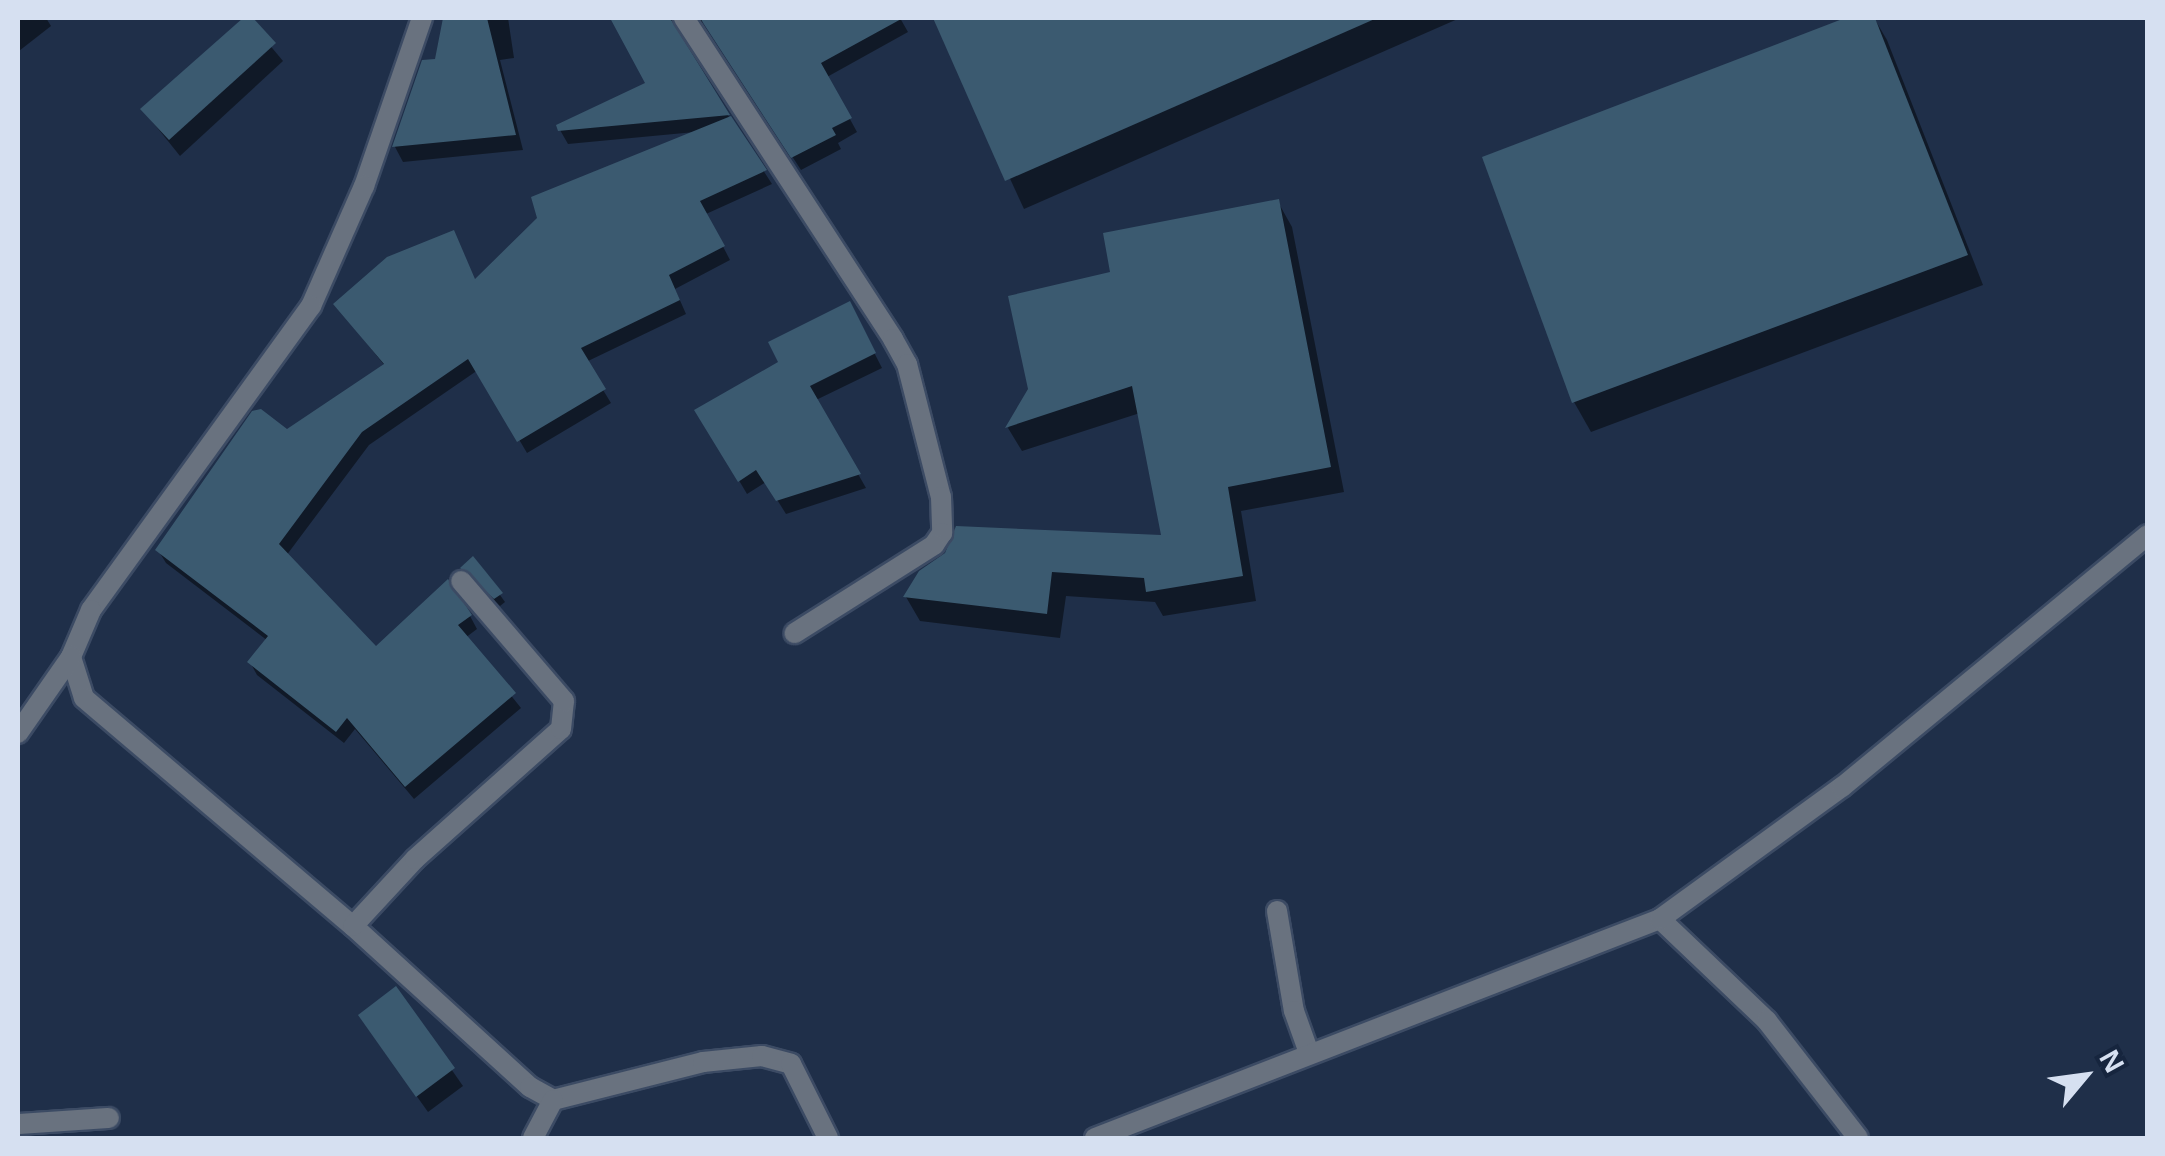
<!DOCTYPE html>
<style>
body{margin:0}
#map{position:relative;width:2165px;height:1156px;overflow:hidden;background:#1f2f49;font-family:Arial,sans-serif}
div>[style]{position:absolute}
[style*='--x']{left:calc(var(--x)*1px);top:calc(var(--y)*1px);width:calc(var(--w)*1px);rotate:calc(var(--a)*1deg)}
.shadow>*{inset:0;background:#0007}
.building>*{inset:0;background:#3b5a70}
.roads{filter:drop-shadow(2px 0 #3c4b64) drop-shadow(-2px 0 #3c4b64) drop-shadow(0 2px #3c4b64) drop-shadow(0 -2px #3c4b64)}
.minor>*{height:20px;margin:-10px;padding:0 10px;transform-origin:10px;border-radius:10px;background:#69727f}
span{translate:-50% -50%;white-space:nowrap;text-align:center;line-height:1.15;-webkit-text-stroke:8px #16253e;paint-order:stroke}
.frame{position:absolute;inset:0;border:20px solid #d6e0f1;pointer-events:none}
.north{position:absolute;left:2035px;top:1026px;width:100px;height:100px;-webkit-text-stroke:8px #16253e;paint-order:stroke;rotate:61deg;font-size:28px;font-weight:700;line-height:40px;text-align:center;color:#d6e0f1}
.north::after{content:'';display:block;margin:auto;width:35px;height:45px;background:#d6e0f1;clip-path:polygon(50% 0,100% 100%,50% 72%,0 100%)}
</style>
<div id="map">
<div class="shadow">
<div style="clip-path:polygon(18px 18px,46px 18px,51px 26px,19px 51px)"></div>
<div style="clip-path:polygon(247px 18px,283px 61px,180px 156px,143px 110px)"></div>
<div style="clip-path:polygon(445px 18px,508px 18px,514px 58px,500px 60px,523px 150px,403px 162px,395px 147px,437px 61px)"></div>
<div style="clip-path:polygon(612px 18px,692px 18px,679px 25px,679px 39px,772px 184px,706px 214px,730px 260px,675px 289px,686px 314px,586px 362px,611px 403px,527px 453px,478px 370px,369px 445px,286px 556px,376px 650px,470px 616px,477px 629px,465px 638px,521px 708px,414px 799px,355px 729px,344px 743px,257px 675px,250px 662px,268px 641px,166px 563px,158px 550px,287px 432px,385px 366px,336px 305px,476px 282px,695px 132px,568px 144px,560px 130px,649px 85px)"></div>
<div style="clip-path:polygon(694px 18px,900px 18px,908px 32px,827px 77px,857px 132px,838px 143px,841px 149px,801px 170px,706px 24px)"></div>
<div style="clip-path:polygon(972px 18px,1460px 18px,1024px 209px,942px 31px)"></div>
<div style="clip-path:polygon(1851px 18px,1874px 18px,1887px 40px,1983px 285px,1591px 432px,1574px 402px,1485px 158px)"></div>
<div style="clip-path:polygon(1278px 202px,1292px 227px,1344px 492px,1241px 511px,1256px 601px,1163px 616px,1155px 602px,1066px 596px,1060px 638px,920px 621px,906px 597px,1164px 538px,1140px 413px,1022px 451px,1008px 428px,1113px 274px)"></div>
<div style="clip-path:polygon(856px 317px,882px 368px,816px 400px,866px 488px,786px 514px,766px 482px,747px 494px,698px 411px)"></div>
<div style="clip-path:polygon(468px 576px,500px 595px,505px 602px,500px 606px)"></div>
<div style="clip-path:polygon(396px 990px,463px 1086px,428px 1112px,371px 1032px)"></div>
</div>
<div class="building">
<div style="clip-path:polygon(243px 18px,253px 18px,276px 43px,169px 140px,140px 109px)"></div>
<div style="clip-path:polygon(443px 18px,487px 18px,516px 135px,392px 147px,422px 60px,435px 59px)"></div>
<div style="clip-path:polygon(610px 18px,670px 18px,730px 115px,558px 131px,556px 125px,645px 83px)"></div>
<div style="clip-path:polygon(700px 18px,903px 18px,821px 63px,852px 118px,832px 128px,836px 135px,791px 158px)"></div>
<div style="clip-path:polygon(933px 18px,1377px 18px,1005px 181px)"></div>
<div style="clip-path:polygon(1845px 18px,1875px 18px,1968px 255px,1572px 403px,1482px 157px)"></div>
<div style="clip-path:polygon(731px 116px,767px 170px,700px 201px,725px 246px,669px 275px,680px 300px,581px 348px,606px 389px,517px 442px,468px 359px,362px 432px,279px 544px,376px 646px,448px 579px,472px 615px,458px 625px,516px 693px,405px 787px,347px 718px,336px 732px,247px 662px,268px 636px,155px 550px,252px 411px,261px 409px,287px 429px,384px 364px,333px 304px,387px 257px,454px 230px,475px 279px,537px 218px,531px 197px)"></div>
<div style="clip-path:polygon(1279px 199px,1331px 467px,1228px 487px,1243px 576px,1146px 592px,1144px 578px,1052px 572px,1047px 614px,903px 597px,919px 571px,945px 553px,956px 526px,1161px 535px,1132px 386px,1005px 428px,1028px 389px,1008px 296px,1110px 272px,1103px 233px)"></div>
<div style="clip-path:polygon(850px 301px,876px 353px,810px 386px,861px 474px,776px 501px,756px 470px,738px 482px,694px 410px,778px 362px,768px 342px)"></div>
<div style="clip-path:polygon(473px 556px,503px 593px,494px 599px,460px 568px)"></div>
<div style="clip-path:polygon(396px 986px,455px 1068px,416px 1097px,358px 1015px)"></div>
</div>
<div class="roads">
<div class="minor">
<div style="--x:422;--y:18;--w:178;--a:109"></div>
<div style="--x:364;--y:186;--w:131;--a:113.8"></div>
<div style="--x:311;--y:306;--w:375;--a:125.9"></div>
<div style="--x:91;--y:610;--w:51;--a:113.1"></div>
<div style="--x:71;--y:657;--w:43;--a:72.4"></div>
<div style="--x:84;--y:698;--w:353;--a:40.3"></div>
<div style="--x:353;--y:926;--w:239;--a:42.3"></div>
<div style="--x:530;--y:1087;--w:26;--a:29"></div>
<div style="--x:553;--y:1100;--w:155;--a:-14.2"></div>
<div style="--x:703;--y:1062;--w:59;--a:-5.8"></div>
<div style="--x:762;--y:1056;--w:30;--a:15"></div>
<div style="--x:791;--y:1064;--w:83;--a:63.4"></div>
<div style="--x:684;--y:18;--w:383;--a:56.9"></div>
<div style="--x:893;--y:339;--w:29;--a:61"></div>
<div style="--x:907;--y:364;--w:137;--a:75.7"></div>
<div style="--x:941;--y:497;--w:36;--a:88"></div>
<div style="--x:942;--y:533;--w:14;--a:124"></div>
<div style="--x:934;--y:545;--w:165;--a:147.7"></div>
<div style="--x:18;--y:733;--w:93;--a:-55.1"></div>
<div style="--x:1277;--y:911;--w:101;--a:80.4"></div>
<div style="--x:1294;--y:1011;--w:45;--a:70.3"></div>
<div style="--x:1660;--y:919;--w:148;--a:43.6"></div>
<div style="--x:1767;--y:1021;--w:148;--a:52.1"></div>
<div style="--x:353;--y:926;--w:91;--a:-47.2"></div>
<div style="--x:415;--y:859;--w:195;--a:-41.7"></div>
<div style="--x:561;--y:729;--w:28;--a:-84"></div>
<div style="--x:564;--y:701;--w:158;--a:-130.6"></div>
<div style="--x:18;--y:1124;--w:91;--a:-3.8"></div>
<div style="--x:533;--y:1138;--w:43;--a:-62.2"></div>
<div style="--x:1095;--y:1138;--w:606;--a:-21.19"></div>
<div style="--x:1660;--y:919;--w:225;--a:-36"></div>
<div style="--x:1842;--y:787;--w:396;--a:-39.5"></div>
</div>
</div>
<div class="frame"></div>
<div class="north">N</div>
</div>
